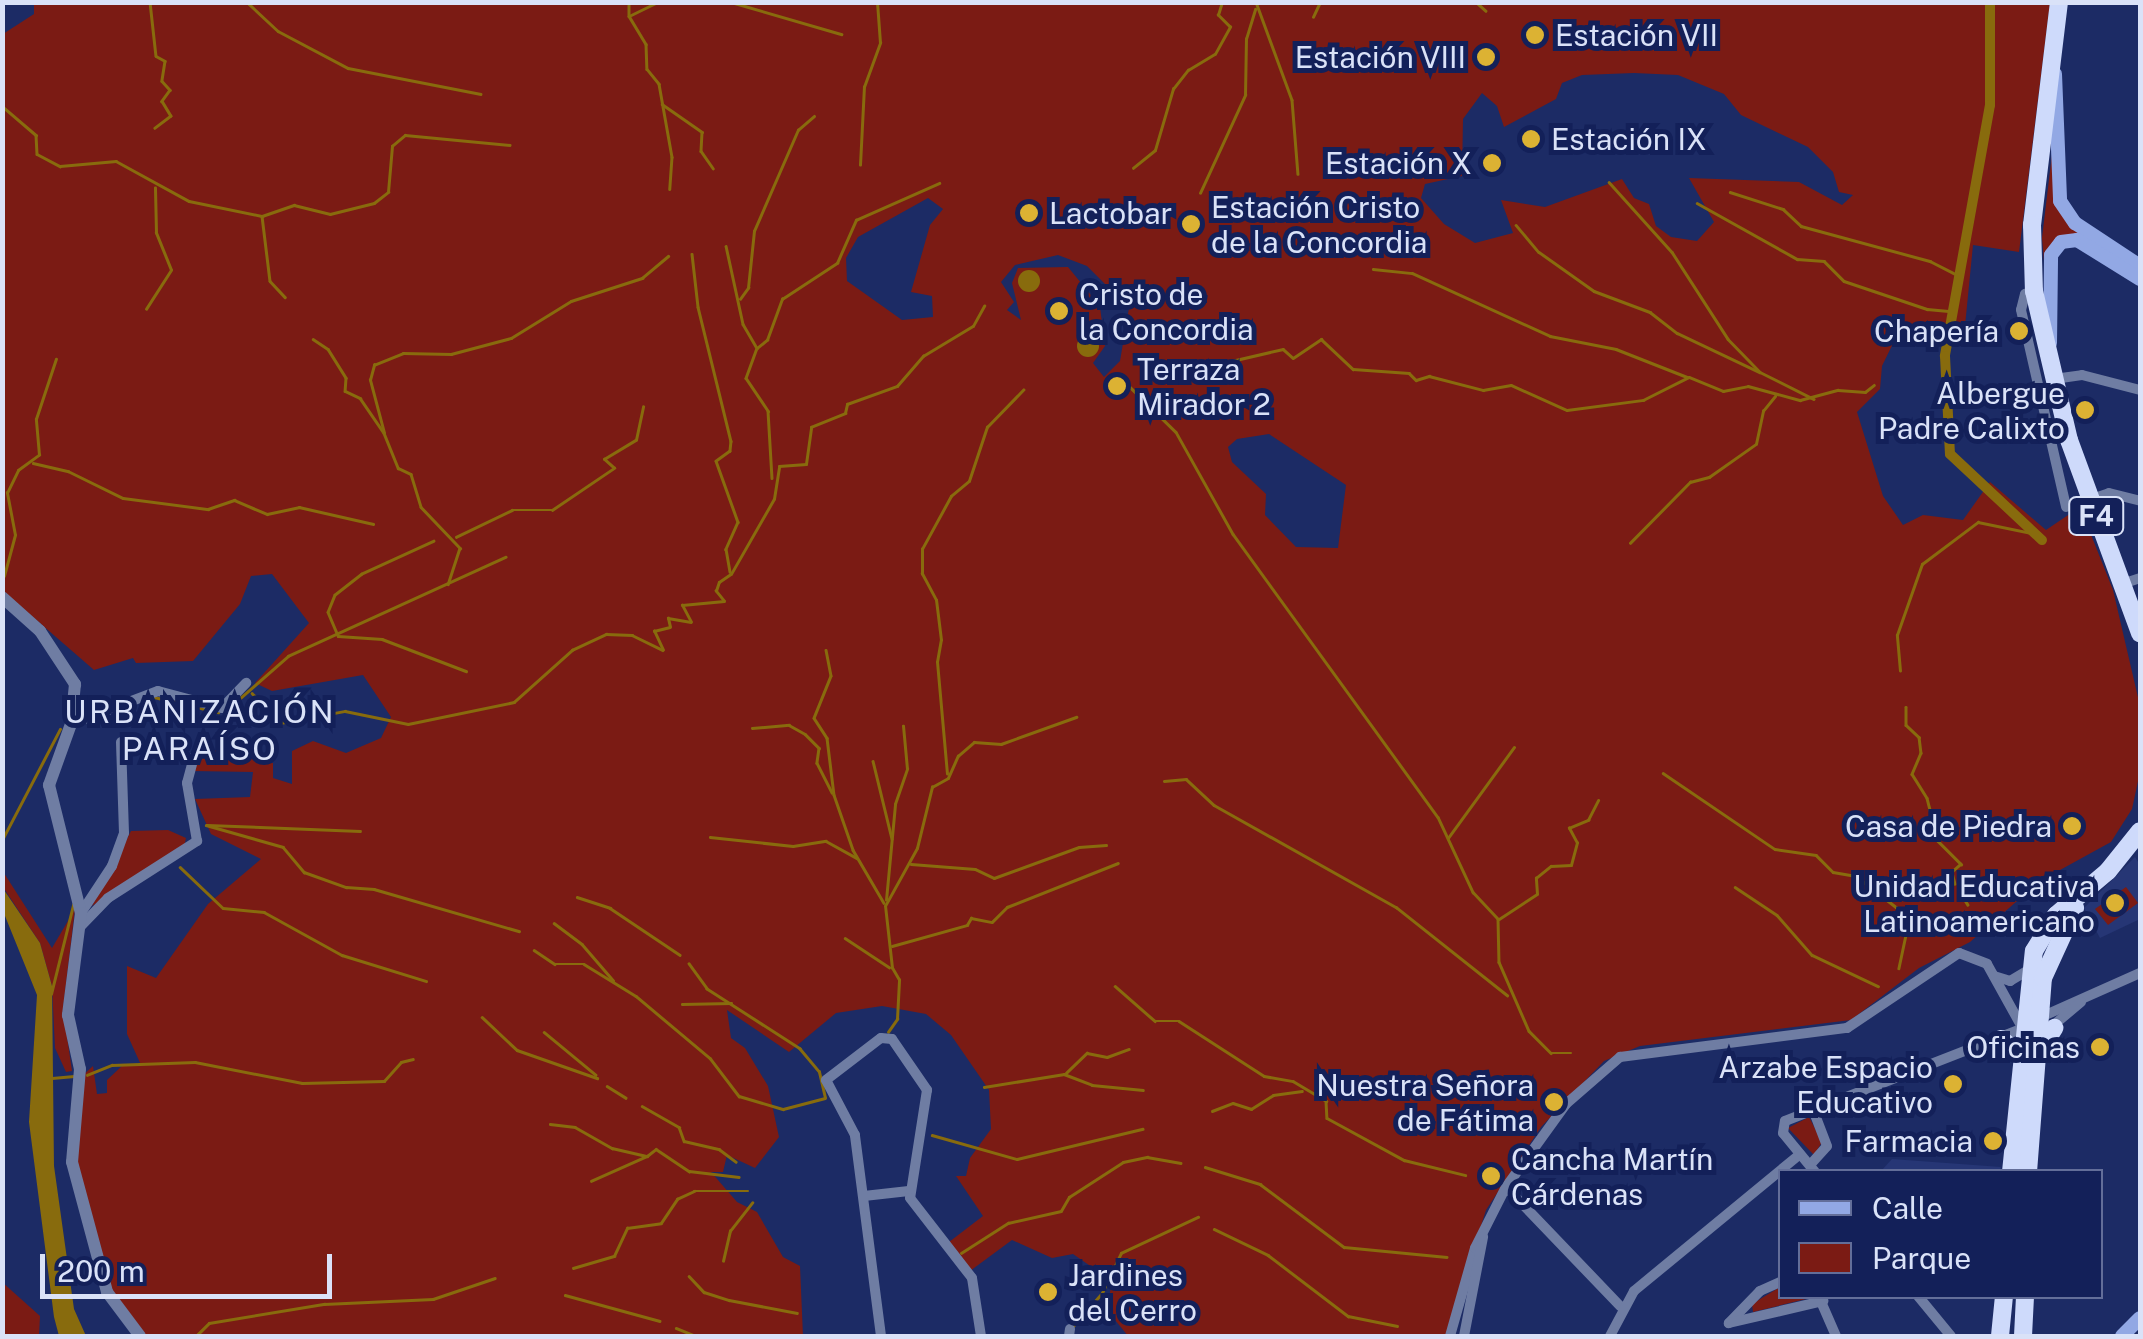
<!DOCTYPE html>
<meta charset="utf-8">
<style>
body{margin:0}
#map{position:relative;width:2143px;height:1339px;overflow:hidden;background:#1c2b65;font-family:"Public Sans",sans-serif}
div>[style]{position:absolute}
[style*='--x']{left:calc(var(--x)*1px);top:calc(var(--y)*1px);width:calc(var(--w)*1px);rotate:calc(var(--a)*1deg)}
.built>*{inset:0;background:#263675}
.green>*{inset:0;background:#7b1b14}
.water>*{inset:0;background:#886b0d}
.round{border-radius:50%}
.stream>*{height:2.5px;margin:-1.25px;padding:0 1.25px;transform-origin:1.25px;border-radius:1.25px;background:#886b0d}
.canal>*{height:10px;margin:-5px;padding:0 5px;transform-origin:5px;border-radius:5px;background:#886b0d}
.minor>*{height:10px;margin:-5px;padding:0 5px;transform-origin:5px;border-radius:5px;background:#6f7da3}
.tertiary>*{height:12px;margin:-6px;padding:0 6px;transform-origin:6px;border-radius:6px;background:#6f7da3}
.secondary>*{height:14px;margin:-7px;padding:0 7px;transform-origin:7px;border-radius:7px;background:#92a8e4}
.trunk>*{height:18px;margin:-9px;padding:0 9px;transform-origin:9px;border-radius:9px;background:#cedafb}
.dots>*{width:28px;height:28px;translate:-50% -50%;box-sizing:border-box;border:5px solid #132059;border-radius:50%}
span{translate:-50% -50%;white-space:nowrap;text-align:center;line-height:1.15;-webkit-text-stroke:10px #132059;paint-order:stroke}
.shield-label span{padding:2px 8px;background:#132059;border:2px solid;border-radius:8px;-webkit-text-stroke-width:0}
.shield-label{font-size:28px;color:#dae2f8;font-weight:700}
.poi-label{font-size:30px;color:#dae2f8}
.left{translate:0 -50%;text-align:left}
.right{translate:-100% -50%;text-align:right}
.neighbourhood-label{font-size:32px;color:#dae2f8;letter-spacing:2.5px}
.frame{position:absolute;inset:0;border:5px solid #dae2f8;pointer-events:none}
.legend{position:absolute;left:1778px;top:1169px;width:325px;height:130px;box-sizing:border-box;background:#132059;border:2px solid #636e99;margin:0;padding:12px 18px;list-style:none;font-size:30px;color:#dae2f8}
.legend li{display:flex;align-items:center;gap:20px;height:50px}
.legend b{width:50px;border:2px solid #636e99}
.scale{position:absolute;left:40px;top:1254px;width:292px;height:45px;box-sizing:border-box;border:5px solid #dae2f8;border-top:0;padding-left:12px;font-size:30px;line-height:35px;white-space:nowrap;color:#dae2f8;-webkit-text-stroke:8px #132059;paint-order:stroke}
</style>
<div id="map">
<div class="built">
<div style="clip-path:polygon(2135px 857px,2140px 865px,2140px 919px,2100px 938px,2084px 908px)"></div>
<div style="clip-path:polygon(1892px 1159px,2001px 1167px,2000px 1171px,1881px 1171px)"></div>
</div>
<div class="green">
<div style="clip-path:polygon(evenodd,34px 3px,2050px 3px,2019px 252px,1973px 245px,1964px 336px,1903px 323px,1882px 366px,1880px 389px,1857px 412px,1883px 496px,1903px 525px,1923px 515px,1963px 520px,1990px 482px,2046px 530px,2080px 507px,2113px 590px,2140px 706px,2140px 772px,2132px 809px,2111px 842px,2040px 881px,1970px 942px,1919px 968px,1851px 1020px,1640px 1046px,1604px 1061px,1541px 1127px,1486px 1210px,1446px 1336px,1128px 1336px,1107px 1310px,1112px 1281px,1073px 1254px,1052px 1258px,1012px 1240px,970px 1271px,949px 1242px,983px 1216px,956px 1176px,966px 1176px,970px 1158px,991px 1129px,989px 1090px,951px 1035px,926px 1014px,882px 1006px,836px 1013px,789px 1052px,727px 1010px,731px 1038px,745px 1048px,768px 1086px,779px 1137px,755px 1168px,727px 1155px,723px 1172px,711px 1172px,737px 1202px,757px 1212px,783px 1257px,800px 1266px,803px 1336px,145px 1336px,112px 1292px,75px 1157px,82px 1076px,93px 1066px,97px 1094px,107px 1093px,107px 1080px,123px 1065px,141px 1065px,127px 1034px,127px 966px,156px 978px,208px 904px,261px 859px,211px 834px,195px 799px,250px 797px,253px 772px,192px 771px,210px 749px,273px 763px,273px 778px,292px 784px,292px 751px,313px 741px,346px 753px,381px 738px,391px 717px,363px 675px,272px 691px,255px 683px,309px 623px,272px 574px,251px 576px,240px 604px,193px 661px,136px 663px,133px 658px,94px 670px,3px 591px,3px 34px,34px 14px,34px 3px,1634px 73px,1678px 75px,1724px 94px,1741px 115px,1808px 147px,1833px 172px,1839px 192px,1853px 195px,1842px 205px,1799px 182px,1689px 178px,1714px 222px,1697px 241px,1671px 237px,1656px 226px,1649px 204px,1634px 198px,1622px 179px,1545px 207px,1501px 200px,1513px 233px,1475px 243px,1444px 224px,1421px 198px,1425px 184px,1462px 176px,1463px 119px,1482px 93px,1497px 106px,1504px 127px,1556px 99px,1562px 83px,1582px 75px,1634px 73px,34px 3px,928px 198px,943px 209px,930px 225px,911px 292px,932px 296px,933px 317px,902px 320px,847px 281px,846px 258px,858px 237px,928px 198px,34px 3px,1058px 255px,1087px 266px,1129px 308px,1120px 361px,1104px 377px,1093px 363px,1105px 346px,1100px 307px,1109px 303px,1095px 300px,1068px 267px,1018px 268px,1012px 283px,1021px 320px,1007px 310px,1014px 302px,1001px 282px,1015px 265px,1058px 255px,34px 3px,1269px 434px,1346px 485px,1338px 548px,1296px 547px,1265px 515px,1266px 494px,1232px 462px,1228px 447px,1237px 439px,1269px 434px)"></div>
<div style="clip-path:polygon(2056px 121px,2055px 203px,2140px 271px,2058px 239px,2049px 317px,2042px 238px)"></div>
<div style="clip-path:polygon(168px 830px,186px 838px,184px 847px,92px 906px,131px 831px)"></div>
<div style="clip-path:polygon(2px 870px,52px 948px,75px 909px,63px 1009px,72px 1071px,66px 1072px,55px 1048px,52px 986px,40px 943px,3px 887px)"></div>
<div style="clip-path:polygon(2126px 887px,2138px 903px,2108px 925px,2095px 909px)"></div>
<div style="clip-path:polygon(1809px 1117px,1822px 1142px,1814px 1155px,1788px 1128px)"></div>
<div style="clip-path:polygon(2px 1282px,40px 1316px,39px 1336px,3px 1336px)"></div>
<div style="clip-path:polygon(1780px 1287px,1780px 1296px,1806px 1299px,1753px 1312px,1752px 1304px)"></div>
</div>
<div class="water">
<div class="round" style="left:1018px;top:270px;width:22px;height:22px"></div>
<div class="round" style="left:1077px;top:335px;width:22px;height:22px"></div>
<div style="clip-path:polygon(2px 887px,40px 943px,52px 986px,54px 1166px,74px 1309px,86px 1336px,59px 1336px,54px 1317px,29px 1122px,37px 995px,3px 911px)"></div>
</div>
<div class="stream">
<div style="--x:150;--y:2;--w:54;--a:83.7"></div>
<div style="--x:156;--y:56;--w:10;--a:29"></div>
<div style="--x:165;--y:61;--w:20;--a:99"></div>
<div style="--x:162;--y:81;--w:12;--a:48"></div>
<div style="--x:170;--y:90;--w:14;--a:126"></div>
<div style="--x:162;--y:101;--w:17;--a:59"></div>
<div style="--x:171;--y:116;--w:20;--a:143"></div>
<div style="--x:238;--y:2;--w:40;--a:0"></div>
<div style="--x:629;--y:2;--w:14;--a:90"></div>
<div style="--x:629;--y:16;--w:33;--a:59"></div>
<div style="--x:646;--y:44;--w:25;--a:88"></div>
<div style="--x:647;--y:69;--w:19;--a:51"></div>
<div style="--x:659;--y:84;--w:74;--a:79.9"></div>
<div style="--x:672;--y:157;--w:32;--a:94"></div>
<div style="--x:731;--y:2;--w:115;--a:16.2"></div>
<div style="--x:1256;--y:2;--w:104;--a:69.8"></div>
<div style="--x:1292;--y:100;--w:74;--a:85.4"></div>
<div style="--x:1476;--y:2;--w:13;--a:42"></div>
<div style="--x:248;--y:3;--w:41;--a:43"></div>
<div style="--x:278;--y:31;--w:79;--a:27.9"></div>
<div style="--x:348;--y:68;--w:135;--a:11.1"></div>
<div style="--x:629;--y:16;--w:32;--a:-26"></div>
<div style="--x:1313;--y:17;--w:17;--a:-65"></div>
<div style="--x:662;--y:104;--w:49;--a:35"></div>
<div style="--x:702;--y:132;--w:19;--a:93"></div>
<div style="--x:701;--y:151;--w:21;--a:55"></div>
<div style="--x:2;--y:106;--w:45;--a:40.5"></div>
<div style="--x:36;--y:135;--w:19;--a:87"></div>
<div style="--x:37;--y:154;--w:26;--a:28"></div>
<div style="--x:60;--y:166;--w:56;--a:-5.1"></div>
<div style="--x:116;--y:161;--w:83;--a:28.7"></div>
<div style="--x:189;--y:201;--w:75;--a:11.6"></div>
<div style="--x:262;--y:216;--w:34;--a:-19"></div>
<div style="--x:294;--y:205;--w:37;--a:14"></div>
<div style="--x:330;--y:214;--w:45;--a:-14"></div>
<div style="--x:374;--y:203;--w:18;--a:-38"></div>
<div style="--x:388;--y:192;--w:46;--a:-85"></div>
<div style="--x:392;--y:146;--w:17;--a:-40"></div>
<div style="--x:405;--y:135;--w:105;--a:5.4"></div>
<div style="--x:860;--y:165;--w:78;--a:-87.1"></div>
<div style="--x:864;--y:87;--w:47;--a:-70"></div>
<div style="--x:880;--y:43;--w:41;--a:-94.2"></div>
<div style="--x:1133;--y:168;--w:28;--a:-39"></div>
<div style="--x:1155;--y:150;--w:64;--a:-73.6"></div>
<div style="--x:1173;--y:89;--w:24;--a:-52"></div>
<div style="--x:1188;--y:70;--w:31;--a:-31"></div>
<div style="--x:1215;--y:54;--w:31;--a:-61"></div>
<div style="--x:1230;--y:27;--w:17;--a:-135"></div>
<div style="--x:1218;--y:15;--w:14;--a:-73"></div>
<div style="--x:1609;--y:182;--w:94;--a:48"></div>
<div style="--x:1672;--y:252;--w:103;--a:57.2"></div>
<div style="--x:1728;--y:339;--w:46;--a:45.9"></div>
<div style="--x:1760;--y:372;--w:60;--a:26.6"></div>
<div style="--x:1730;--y:192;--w:56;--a:17.8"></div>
<div style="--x:1783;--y:209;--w:25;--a:43"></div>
<div style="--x:1801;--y:226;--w:134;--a:15.2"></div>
<div style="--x:1930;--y:261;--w:30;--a:27"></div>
<div style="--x:1200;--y:193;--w:108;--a:-65.3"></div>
<div style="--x:1245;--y:95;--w:56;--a:-89"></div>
<div style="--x:1246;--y:39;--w:31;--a:-73"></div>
<div style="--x:1697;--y:203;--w:115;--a:29.2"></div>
<div style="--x:1797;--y:259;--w:27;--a:4"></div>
<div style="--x:1824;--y:261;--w:28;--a:45"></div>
<div style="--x:1844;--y:281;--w:88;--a:18.6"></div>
<div style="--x:1927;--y:309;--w:24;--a:5"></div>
<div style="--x:262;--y:216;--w:65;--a:83"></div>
<div style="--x:270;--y:281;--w:22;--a:47"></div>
<div style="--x:1516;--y:225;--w:35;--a:50"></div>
<div style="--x:1539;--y:252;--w:67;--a:35.3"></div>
<div style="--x:1594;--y:291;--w:60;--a:20.6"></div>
<div style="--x:1650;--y:312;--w:34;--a:38"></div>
<div style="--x:1677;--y:333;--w:91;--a:25.4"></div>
<div style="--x:726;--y:246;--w:80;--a:77.7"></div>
<div style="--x:743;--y:324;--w:28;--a:60"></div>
<div style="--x:757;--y:348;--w:32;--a:110"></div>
<div style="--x:746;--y:378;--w:40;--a:56"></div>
<div style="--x:768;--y:411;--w:67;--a:86.6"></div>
<div style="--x:692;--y:254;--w:53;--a:83.5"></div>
<div style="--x:698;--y:307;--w:138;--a:76.2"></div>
<div style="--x:731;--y:441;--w:10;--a:96"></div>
<div style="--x:730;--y:451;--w:17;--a:144"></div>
<div style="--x:716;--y:461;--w:65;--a:70.2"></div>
<div style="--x:738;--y:522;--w:30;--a:114"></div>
<div style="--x:726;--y:549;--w:23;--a:80"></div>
<div style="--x:1373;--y:269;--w:39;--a:6"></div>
<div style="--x:1412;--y:273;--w:152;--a:24.5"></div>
<div style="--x:1550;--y:336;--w:67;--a:11.1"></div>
<div style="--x:1616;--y:349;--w:76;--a:21.5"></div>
<div style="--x:740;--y:299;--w:14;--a:-54"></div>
<div style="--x:748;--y:288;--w:57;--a:-84"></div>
<div style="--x:754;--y:231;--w:110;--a:-66.5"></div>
<div style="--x:798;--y:130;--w:21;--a:-41"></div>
<div style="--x:146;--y:309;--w:46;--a:-57.3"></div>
<div style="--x:171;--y:270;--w:40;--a:-112"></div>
<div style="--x:156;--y:233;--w:45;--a:-91.3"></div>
<div style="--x:313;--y:339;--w:18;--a:34"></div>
<div style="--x:328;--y:349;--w:34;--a:58"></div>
<div style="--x:346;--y:378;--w:13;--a:94"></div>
<div style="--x:345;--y:391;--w:17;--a:25"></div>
<div style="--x:360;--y:398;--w:42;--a:55.6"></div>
<div style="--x:384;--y:433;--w:38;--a:68"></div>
<div style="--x:398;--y:468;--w:14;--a:25"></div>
<div style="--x:411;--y:474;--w:34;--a:73"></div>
<div style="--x:421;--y:507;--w:57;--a:46.4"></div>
<div style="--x:460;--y:548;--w:38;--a:108"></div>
<div style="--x:757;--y:348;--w:13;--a:-39"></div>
<div style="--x:767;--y:340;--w:44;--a:-69.9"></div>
<div style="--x:782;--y:299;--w:66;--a:-33.2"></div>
<div style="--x:837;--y:263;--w:47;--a:-66.2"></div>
<div style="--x:856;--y:220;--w:91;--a:-24"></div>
<div style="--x:1197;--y:369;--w:88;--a:-13.1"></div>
<div style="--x:1283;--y:349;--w:13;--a:42"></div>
<div style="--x:1293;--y:358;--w:34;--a:-34"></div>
<div style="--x:1321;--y:339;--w:44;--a:43.2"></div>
<div style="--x:1353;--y:369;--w:56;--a:4.1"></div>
<div style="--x:1409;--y:373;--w:10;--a:45"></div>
<div style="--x:1416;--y:380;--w:14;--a:-17"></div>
<div style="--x:1429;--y:376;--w:56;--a:14.5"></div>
<div style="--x:1483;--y:390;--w:28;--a:-10"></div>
<div style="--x:1511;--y:385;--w:61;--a:24.1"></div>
<div style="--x:1567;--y:410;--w:77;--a:-7.5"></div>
<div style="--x:1643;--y:400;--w:51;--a:-26.6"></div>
<div style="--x:1689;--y:377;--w:37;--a:22"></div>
<div style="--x:1723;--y:391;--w:25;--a:-11"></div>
<div style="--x:1748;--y:386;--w:54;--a:15.1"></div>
<div style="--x:1800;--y:400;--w:39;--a:-15"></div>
<div style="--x:1838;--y:390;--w:27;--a:4"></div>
<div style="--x:1865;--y:392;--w:11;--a:-38"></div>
<div style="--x:1130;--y:387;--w:64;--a:44.4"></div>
<div style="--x:1176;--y:432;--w:117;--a:60.8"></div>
<div style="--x:1233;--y:534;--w:349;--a:54.1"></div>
<div style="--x:1438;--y:817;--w:83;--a:65"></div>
<div style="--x:1473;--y:892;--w:37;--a:47"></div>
<div style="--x:1498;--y:919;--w:43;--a:88.7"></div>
<div style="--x:1499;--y:962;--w:75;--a:66.5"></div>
<div style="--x:1529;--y:1031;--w:31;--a:45"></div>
<div style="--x:1551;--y:1053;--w:20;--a:0"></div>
<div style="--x:384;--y:433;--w:55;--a:-104.8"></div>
<div style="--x:370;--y:380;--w:16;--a:-75"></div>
<div style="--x:374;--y:365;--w:31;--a:-22"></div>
<div style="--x:403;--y:353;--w:48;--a:1.2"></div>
<div style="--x:451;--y:354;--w:62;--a:-14.9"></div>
<div style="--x:511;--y:338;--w:70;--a:-31.7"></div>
<div style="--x:571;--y:301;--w:75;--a:-17.9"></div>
<div style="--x:642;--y:278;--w:34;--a:-40"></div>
<div style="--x:33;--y:463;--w:36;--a:13"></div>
<div style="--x:68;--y:471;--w:61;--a:26.1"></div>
<div style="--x:123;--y:498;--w:86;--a:7.4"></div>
<div style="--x:208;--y:509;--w:28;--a:-19"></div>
<div style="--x:234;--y:500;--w:36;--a:23"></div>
<div style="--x:267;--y:514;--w:33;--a:-12"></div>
<div style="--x:299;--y:507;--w:76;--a:12.9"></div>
<div style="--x:456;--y:537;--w:62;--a:-25.7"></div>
<div style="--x:512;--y:510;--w:40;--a:0"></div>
<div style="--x:552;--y:510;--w:75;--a:-34.1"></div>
<div style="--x:614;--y:468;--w:13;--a:-138"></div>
<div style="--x:604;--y:459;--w:37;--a:-31"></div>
<div style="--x:636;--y:440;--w:34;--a:-78"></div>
<div style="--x:434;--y:541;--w:79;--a:155.4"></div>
<div style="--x:362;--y:574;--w:34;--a:142"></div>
<div style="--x:335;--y:595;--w:18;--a:112"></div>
<div style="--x:328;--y:612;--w:26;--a:67"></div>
<div style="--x:338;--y:636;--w:44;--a:3.9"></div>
<div style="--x:382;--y:639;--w:90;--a:20.9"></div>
<div style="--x:1630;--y:543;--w:86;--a:-45.5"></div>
<div style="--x:1690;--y:482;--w:20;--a:-15"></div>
<div style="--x:1709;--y:477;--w:57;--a:-35.1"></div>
<div style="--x:1756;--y:444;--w:34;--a:-78"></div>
<div style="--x:1763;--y:411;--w:19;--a:-51"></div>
<div style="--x:4;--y:576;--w:42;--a:-75"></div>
<div style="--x:15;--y:535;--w:43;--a:-100.8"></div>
<div style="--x:7;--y:493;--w:25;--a:-64"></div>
<div style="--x:18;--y:470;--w:26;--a:-36"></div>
<div style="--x:39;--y:455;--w:36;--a:-95"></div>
<div style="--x:36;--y:419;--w:63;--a:-71.6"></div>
<div style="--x:826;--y:650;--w:26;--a:79"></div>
<div style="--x:831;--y:676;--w:45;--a:112"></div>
<div style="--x:814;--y:718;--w:24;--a:57"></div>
<div style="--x:827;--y:738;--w:57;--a:83"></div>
<div style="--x:834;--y:795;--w:58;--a:70.9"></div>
<div style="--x:853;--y:850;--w:61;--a:59.7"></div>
<div style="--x:1900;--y:671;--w:36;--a:-95"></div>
<div style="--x:1897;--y:635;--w:75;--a:-70.6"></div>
<div style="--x:1922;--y:564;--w:70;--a:-36.9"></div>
<div style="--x:1978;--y:522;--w:59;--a:11.7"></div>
<div style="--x:252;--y:693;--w:41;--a:47"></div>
<div style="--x:280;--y:723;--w:66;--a:-10.5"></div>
<div style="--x:345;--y:711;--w:64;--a:11.7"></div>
<div style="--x:408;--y:724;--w:108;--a:-11.7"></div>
<div style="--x:514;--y:702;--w:78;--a:-41.9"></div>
<div style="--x:572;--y:650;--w:38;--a:-25"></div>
<div style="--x:606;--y:634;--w:26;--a:2"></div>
<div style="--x:632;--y:635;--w:34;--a:26"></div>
<div style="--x:663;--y:650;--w:21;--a:-115"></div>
<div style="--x:654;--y:631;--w:16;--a:-14"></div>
<div style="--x:670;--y:627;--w:9;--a:-103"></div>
<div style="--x:668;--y:618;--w:23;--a:10"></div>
<div style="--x:691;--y:622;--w:19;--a:-118"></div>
<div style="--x:682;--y:605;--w:42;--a:-5.4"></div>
<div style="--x:724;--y:601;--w:13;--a:-129"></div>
<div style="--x:716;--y:591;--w:9;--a:-72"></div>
<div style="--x:719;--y:582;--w:14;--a:-34"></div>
<div style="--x:731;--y:574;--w:86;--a:-60.2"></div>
<div style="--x:774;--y:499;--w:33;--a:-81"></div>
<div style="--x:779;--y:466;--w:27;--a:-4"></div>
<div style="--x:806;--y:464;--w:37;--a:-82"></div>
<div style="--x:811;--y:427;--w:37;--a:-22"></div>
<div style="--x:845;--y:413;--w:9;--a:-77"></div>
<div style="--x:847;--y:404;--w:53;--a:-19.8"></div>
<div style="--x:897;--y:386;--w:40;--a:-49"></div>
<div style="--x:923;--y:356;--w:58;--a:-31"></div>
<div style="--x:973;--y:326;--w:23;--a:-61"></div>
<div style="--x:154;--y:697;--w:66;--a:13.2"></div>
<div style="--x:230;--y:707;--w:77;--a:-41.3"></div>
<div style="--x:288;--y:656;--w:239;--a:-24.5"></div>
<div style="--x:1906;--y:707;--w:18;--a:90"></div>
<div style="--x:1906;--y:725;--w:18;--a:43"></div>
<div style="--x:1919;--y:737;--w:16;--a:83"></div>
<div style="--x:1921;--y:753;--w:23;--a:113"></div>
<div style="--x:1912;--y:774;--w:28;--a:58"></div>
<div style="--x:1927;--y:798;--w:44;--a:75.7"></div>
<div style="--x:1938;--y:841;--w:33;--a:45"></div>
<div style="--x:1961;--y:864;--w:12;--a:138"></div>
<div style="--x:1952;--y:872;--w:12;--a:76"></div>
<div style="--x:752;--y:728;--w:37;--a:-5"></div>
<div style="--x:789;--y:725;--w:18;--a:29"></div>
<div style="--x:805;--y:734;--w:20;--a:45"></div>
<div style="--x:819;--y:748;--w:15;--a:98"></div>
<div style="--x:817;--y:763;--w:33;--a:63"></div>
<div style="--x:873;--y:761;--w:80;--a:76.3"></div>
<div style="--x:1663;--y:773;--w:135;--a:34.2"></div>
<div style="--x:1775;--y:849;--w:41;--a:8.3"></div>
<div style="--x:1816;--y:855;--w:24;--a:45"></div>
<div style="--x:1833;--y:872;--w:23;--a:10"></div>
<div style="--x:1856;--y:876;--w:51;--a:37.8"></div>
<div style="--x:1896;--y:907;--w:12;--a:42"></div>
<div style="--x:1905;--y:915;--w:20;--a:87"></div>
<div style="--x:1906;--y:935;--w:34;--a:102"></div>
<div style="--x:947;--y:774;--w:112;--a:-95.1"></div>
<div style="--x:937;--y:662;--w:22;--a:-80"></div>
<div style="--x:941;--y:640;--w:40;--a:-97.1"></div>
<div style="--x:936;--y:600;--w:30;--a:-118"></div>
<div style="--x:922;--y:574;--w:25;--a:-90"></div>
<div style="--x:922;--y:549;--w:60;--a:-61.3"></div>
<div style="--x:951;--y:496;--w:23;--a:-40"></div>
<div style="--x:969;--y:481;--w:57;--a:-71.6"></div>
<div style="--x:987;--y:427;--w:52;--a:-45.8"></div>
<div style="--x:1164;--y:781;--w:22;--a:-5"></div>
<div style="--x:1186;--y:779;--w:38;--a:43"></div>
<div style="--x:1214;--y:805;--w:209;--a:29.3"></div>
<div style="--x:1396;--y:907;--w:142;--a:38.4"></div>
<div style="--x:206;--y:825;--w:80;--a:15.9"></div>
<div style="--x:283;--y:847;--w:33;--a:50"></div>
<div style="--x:304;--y:872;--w:45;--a:19.7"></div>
<div style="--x:346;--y:887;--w:28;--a:4"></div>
<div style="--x:374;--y:889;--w:151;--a:16.2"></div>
<div style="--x:207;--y:825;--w:153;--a:2.2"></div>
<div style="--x:710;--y:837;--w:83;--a:6.2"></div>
<div style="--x:793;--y:846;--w:33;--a:-9"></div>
<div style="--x:826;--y:841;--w:35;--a:29"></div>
<div style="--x:1448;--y:838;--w:112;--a:-54"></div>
<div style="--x:2;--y:840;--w:125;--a:-62.4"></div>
<div style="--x:911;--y:864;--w:64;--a:4.5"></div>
<div style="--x:975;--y:869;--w:21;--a:25"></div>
<div style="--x:994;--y:878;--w:90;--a:-20"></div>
<div style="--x:1079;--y:847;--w:27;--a:-4"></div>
<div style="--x:180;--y:867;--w:59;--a:43.6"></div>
<div style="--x:223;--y:908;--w:41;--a:5.6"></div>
<div style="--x:264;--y:912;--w:89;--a:28.9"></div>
<div style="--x:342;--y:955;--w:88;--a:17.2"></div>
<div style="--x:1735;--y:887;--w:50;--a:33.7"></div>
<div style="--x:1777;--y:915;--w:53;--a:48.8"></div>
<div style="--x:1812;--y:955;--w:73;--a:25.2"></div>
<div style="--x:1959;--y:890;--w:17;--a:59"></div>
<div style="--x:577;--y:897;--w:35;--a:18"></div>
<div style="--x:610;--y:908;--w:84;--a:33.9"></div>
<div style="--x:886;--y:900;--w:96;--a:-84.6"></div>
<div style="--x:895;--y:804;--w:37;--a:-71"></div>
<div style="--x:907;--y:769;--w:43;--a:-95.3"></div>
<div style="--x:1499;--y:919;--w:45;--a:-33.3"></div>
<div style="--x:1537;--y:894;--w:16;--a:-94"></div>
<div style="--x:1536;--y:878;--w:19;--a:-39"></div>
<div style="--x:1551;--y:866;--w:20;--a:-3"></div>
<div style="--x:1571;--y:865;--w:23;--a:-75"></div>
<div style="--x:1577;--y:843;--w:17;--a:-118"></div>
<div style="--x:1569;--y:828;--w:21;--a:-23"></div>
<div style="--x:1588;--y:820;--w:22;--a:-63"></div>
<div style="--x:554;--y:923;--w:35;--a:37"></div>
<div style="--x:582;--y:944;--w:48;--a:49.3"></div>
<div style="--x:845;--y:938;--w:53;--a:33.4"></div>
<div style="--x:892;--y:946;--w:78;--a:-15.6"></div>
<div style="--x:967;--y:925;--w:8;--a:-60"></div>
<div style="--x:971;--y:918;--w:21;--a:11"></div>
<div style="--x:992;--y:922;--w:21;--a:-45"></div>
<div style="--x:1007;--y:907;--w:119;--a:-21.6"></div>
<div style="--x:534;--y:950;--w:25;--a:34"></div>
<div style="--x:555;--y:964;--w:29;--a:0"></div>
<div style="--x:584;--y:964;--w:61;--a:31.6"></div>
<div style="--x:636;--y:996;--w:97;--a:40"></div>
<div style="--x:710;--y:1058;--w:48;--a:52.7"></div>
<div style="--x:739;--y:1096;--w:46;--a:16.5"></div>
<div style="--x:783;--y:1109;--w:43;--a:-14.7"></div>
<div style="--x:825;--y:1098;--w:27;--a:-103"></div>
<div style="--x:819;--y:1072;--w:30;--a:-130"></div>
<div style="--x:800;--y:1049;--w:111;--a:-147.2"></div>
<div style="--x:707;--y:989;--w:31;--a:-126"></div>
<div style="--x:1115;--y:986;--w:53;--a:41.2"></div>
<div style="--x:1155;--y:1021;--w:24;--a:0"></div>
<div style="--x:1179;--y:1021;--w:101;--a:32.9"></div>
<div style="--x:1264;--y:1076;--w:29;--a:10"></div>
<div style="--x:1293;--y:1081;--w:39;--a:31"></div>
<div style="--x:1326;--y:1101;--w:17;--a:87"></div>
<div style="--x:1327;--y:1118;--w:88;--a:28.6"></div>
<div style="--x:1404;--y:1160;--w:63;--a:13.8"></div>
<div style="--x:51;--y:994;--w:92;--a:-76.1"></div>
<div style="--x:682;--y:1004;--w:49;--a:-1.2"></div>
<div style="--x:482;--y:1017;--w:48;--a:43.3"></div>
<div style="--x:517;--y:1050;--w:85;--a:19.3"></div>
<div style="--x:544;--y:1032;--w:67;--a:39.6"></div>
<div style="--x:888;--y:1032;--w:16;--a:-55"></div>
<div style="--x:897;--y:1019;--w:39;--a:-87"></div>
<div style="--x:899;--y:980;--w:14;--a:-120"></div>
<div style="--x:892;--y:968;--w:62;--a:-96.4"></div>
<div style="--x:885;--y:906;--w:66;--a:-61.1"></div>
<div style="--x:917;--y:848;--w:63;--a:-76.2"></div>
<div style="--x:932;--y:787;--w:18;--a:-29"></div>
<div style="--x:948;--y:778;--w:24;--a:-66"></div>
<div style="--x:958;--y:756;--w:21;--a:-41"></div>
<div style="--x:974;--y:742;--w:27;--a:4"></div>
<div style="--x:1001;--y:744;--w:80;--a:-19.8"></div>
<div style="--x:1066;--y:1073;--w:29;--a:-44"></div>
<div style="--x:1087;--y:1053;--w:20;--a:11"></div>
<div style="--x:1107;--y:1057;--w:23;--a:-20"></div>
<div style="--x:87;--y:1075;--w:27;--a:-22"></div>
<div style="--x:112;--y:1065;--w:83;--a:-2.1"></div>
<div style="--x:195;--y:1062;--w:109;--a:11.1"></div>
<div style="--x:302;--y:1083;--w:82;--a:-1.4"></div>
<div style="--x:384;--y:1081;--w:25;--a:-48"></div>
<div style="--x:401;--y:1062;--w:12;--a:-14"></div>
<div style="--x:52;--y:1078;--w:22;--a:-5"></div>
<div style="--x:607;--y:1086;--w:22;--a:32"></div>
<div style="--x:984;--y:1087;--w:81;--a:-9.2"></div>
<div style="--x:1064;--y:1074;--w:30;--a:21"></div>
<div style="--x:1092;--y:1085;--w:51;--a:5.6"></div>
<div style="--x:642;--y:1106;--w:43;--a:29.6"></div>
<div style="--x:679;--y:1127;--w:15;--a:70"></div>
<div style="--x:684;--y:1141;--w:36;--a:13"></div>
<div style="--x:719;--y:1149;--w:21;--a:37"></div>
<div style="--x:1212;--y:1111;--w:22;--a:-21"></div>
<div style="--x:1233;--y:1103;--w:19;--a:18"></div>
<div style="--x:1251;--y:1109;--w:26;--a:-32"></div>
<div style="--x:1273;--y:1095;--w:29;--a:-8"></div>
<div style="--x:550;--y:1124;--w:25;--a:7"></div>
<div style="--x:575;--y:1127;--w:43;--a:29.6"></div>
<div style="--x:612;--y:1148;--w:36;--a:13"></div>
<div style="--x:647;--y:1156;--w:11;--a:-38"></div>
<div style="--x:656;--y:1149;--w:40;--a:34"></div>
<div style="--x:689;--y:1171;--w:50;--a:6.8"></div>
<div style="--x:932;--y:1135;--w:88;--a:15.8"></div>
<div style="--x:1017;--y:1159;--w:129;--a:-13.5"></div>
<div style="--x:1205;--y:1167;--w:58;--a:17.2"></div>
<div style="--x:1260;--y:1184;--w:105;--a:36.9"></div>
<div style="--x:1344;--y:1247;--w:103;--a:5.5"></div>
<div style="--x:591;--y:1181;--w:61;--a:-24.1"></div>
<div style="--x:1214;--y:1229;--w:60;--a:25.7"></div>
<div style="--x:1268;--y:1255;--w:101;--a:37.3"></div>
<div style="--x:1348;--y:1316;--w:50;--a:11.5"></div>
<div style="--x:961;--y:1253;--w:56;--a:-32.6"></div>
<div style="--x:1008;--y:1223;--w:54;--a:-12.8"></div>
<div style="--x:1061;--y:1211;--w:16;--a:-60"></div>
<div style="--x:1069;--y:1197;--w:64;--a:-32.9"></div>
<div style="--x:1123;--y:1162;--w:25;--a:-12"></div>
<div style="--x:1147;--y:1157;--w:34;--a:10"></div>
<div style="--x:723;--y:1261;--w:31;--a:-77"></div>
<div style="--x:730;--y:1231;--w:36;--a:-52"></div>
<div style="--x:573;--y:1268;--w:43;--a:-16.3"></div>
<div style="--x:614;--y:1256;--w:31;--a:-65"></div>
<div style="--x:627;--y:1228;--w:34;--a:-8"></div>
<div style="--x:661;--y:1223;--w:29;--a:-56"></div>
<div style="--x:677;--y:1199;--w:19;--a:-25"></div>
<div style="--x:694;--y:1191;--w:54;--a:0"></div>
<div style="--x:689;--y:1276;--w:22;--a:47"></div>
<div style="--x:704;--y:1292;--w:26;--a:18"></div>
<div style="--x:729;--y:1300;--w:69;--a:10.8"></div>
<div style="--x:565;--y:1295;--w:98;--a:15.3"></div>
<div style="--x:1073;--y:1326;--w:44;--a:-48.7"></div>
<div style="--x:1102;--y:1293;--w:44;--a:-64.6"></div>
<div style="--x:1121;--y:1253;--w:85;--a:-25.1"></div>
<div style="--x:676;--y:1328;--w:22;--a:22"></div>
<div style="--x:196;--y:1336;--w:18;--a:-45"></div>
<div style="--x:209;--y:1323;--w:117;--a:-9.4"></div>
<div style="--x:324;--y:1304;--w:109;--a:-2.6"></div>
<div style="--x:433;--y:1299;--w:65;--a:-18.7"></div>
</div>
<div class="canal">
<div style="--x:1990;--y:2;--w:103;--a:90"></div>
<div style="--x:1990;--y:105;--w:255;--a:100.2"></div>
<div style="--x:1945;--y:356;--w:98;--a:87.1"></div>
<div style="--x:1950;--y:454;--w:126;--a:43.1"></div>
</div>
<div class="minor">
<div style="--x:2034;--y:291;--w:9;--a:162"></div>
<div style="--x:2025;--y:294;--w:16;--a:104"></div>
<div style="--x:2021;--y:310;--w:202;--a:77.1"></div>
<div style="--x:2054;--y:379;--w:28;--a:-8"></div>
<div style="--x:2082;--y:375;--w:60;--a:14.5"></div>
<div style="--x:2089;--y:500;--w:21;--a:-19"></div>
<div style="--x:2109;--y:493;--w:32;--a:14"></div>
<div style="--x:2125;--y:583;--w:16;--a:-18"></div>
<div style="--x:71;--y:724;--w:93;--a:-20.8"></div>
<div style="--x:158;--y:691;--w:66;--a:14.9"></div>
<div style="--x:222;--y:708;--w:35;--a:-46"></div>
<div style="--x:81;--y:913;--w:56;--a:-56.6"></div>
<div style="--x:112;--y:866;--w:35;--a:-70"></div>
<div style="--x:124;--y:833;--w:91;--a:-91.9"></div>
<div style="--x:80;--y:927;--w:40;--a:-46"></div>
<div style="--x:108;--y:898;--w:106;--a:-32.6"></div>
<div style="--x:197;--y:841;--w:59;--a:-99.8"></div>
<div style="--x:187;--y:783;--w:27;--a:-75"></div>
<div style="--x:1994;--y:976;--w:17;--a:17"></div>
<div style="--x:2010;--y:981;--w:21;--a:-31"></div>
<div style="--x:2041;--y:1017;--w:108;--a:-24"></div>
<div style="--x:2049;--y:1029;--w:42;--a:-40.2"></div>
<div style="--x:1810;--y:1165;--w:25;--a:-48"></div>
<div style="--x:1827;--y:1146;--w:39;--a:-111"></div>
<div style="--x:1815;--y:1172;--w:50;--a:-129.4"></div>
<div style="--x:1783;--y:1133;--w:12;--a:-81"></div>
<div style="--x:1785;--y:1121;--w:259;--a:-21.3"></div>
<div style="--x:1506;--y:1187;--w:165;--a:46.2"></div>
<div style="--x:864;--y:1196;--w:45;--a:-6.3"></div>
<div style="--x:1780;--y:1282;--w:22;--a:156"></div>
<div style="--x:1760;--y:1291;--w:45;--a:134.1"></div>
<div style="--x:1729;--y:1323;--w:97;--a:-13.2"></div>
<div style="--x:1918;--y:1296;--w:52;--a:50.5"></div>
<div style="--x:1819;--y:1297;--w:43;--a:66.4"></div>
<div style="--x:881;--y:1336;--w:203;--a:-97.4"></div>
<div style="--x:855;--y:1135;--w:62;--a:-117.8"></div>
<div style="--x:826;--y:1080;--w:69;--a:-37.4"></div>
<div style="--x:881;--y:1038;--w:11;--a:5"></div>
<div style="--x:892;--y:1039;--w:62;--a:55.5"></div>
<div style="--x:927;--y:1090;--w:109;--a:98.9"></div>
<div style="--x:910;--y:1198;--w:101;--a:52.2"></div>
<div style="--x:972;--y:1278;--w:59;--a:81.2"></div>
<div style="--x:1069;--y:1336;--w:7;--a:-82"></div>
<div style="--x:1450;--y:1336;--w:91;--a:-74.1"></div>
<div style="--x:1475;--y:1248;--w:68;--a:-63.1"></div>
<div style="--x:1506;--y:1187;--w:102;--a:-54.1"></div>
<div style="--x:1566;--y:1104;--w:72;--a:-41"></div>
<div style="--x:1620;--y:1057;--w:229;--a:-7.3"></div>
<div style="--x:1847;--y:1028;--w:135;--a:-33.8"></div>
<div style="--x:1959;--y:953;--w:30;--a:21"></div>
<div style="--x:1987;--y:964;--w:74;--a:61"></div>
<div style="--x:1464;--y:1336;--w:101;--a:-79.1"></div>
<div style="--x:1610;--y:1336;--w:51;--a:-61.9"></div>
<div style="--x:1634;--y:1291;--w:215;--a:-39.5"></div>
</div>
<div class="tertiary">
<div style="--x:2;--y:597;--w:51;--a:41.8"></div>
<div style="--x:40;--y:631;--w:64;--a:56.6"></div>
<div style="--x:75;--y:684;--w:40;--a:95.7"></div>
<div style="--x:71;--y:724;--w:65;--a:109.8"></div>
<div style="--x:49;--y:785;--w:132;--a:76"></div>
<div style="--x:81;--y:913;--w:103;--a:97.3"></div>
<div style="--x:68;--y:1015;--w:55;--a:77.5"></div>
<div style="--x:80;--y:1069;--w:93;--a:94.9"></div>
<div style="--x:72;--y:1162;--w:135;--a:74.9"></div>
<div style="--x:107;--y:1292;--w:55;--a:53.1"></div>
</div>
<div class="secondary">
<div style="--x:2055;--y:74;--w:127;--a:87.7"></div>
<div style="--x:2060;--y:201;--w:27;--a:56"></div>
<div style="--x:2075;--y:223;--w:78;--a:33.5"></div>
<div style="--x:2050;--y:343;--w:88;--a:-89.3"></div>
<div style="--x:2051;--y:255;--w:16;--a:-52"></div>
<div style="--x:2061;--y:242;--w:16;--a:-7"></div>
<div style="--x:2077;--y:240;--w:74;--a:31.8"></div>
<div style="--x:2122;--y:1336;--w:25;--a:-45"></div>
</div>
<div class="trunk">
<div style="--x:2059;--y:2;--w:225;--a:96.9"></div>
<div style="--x:2032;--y:225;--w:66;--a:88.3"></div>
<div style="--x:2034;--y:291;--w:153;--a:76.8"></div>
<div style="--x:2069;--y:440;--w:206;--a:69.8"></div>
<div style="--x:2001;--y:1039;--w:26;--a:40"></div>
<div style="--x:2038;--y:1054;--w:31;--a:-58"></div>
<div style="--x:2011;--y:1172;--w:222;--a:-84.1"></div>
<div style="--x:2034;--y:951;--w:42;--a:-58.6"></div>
<div style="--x:2056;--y:915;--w:68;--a:-40.2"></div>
<div style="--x:2108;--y:871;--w:51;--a:-51.3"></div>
<div style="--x:2028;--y:1172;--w:195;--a:-85.6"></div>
<div style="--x:2043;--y:978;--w:77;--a:-65.4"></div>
<div style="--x:2000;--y:1336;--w:40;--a:-84.3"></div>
<div style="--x:2023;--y:1336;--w:40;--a:-87.1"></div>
</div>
<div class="dots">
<div style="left:1535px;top:35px;background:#dcb233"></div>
<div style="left:1486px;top:57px;background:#dcb233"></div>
<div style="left:1531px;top:139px;background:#dcb233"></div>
<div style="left:1492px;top:163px;background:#dcb233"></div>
<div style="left:1029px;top:213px;background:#dcb233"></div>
<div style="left:1191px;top:224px;background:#dcb233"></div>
<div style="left:1059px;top:311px;background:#dcb233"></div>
<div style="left:2019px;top:331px;background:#dcb233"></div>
<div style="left:1117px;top:386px;background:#dcb233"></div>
<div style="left:2085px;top:410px;background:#dcb233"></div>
<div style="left:2072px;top:826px;background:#dcb233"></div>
<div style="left:2115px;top:903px;background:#dcb233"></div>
<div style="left:2100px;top:1047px;background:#dcb233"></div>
<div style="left:1953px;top:1084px;background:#dcb233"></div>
<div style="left:1554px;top:1102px;background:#dcb233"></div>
<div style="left:1993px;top:1141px;background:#dcb233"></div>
<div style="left:1491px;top:1176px;background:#dcb233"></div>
<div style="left:1048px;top:1292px;background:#dcb233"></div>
</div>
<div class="shield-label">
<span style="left:2096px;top:516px">F4</span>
</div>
<div class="poi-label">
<span class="left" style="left:1555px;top:35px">Estación VII</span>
<span class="right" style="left:1466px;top:57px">Estación VIII</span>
<span class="left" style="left:1551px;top:139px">Estación IX</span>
<span class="right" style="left:1472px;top:163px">Estación X</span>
<span class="left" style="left:1211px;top:224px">Estación Cristo<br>de la Concordia</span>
<span class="left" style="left:1049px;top:213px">Lactobar</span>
<span class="left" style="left:1079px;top:311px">Cristo de<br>la Concordia</span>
<span class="right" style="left:1999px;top:331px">Chapería</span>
<span class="left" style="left:1137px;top:386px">Terraza<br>Mirador 2</span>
<span class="right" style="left:2065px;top:410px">Albergue<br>Padre Calixto</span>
<span class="right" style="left:2052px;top:826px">Casa de Piedra</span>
<span class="right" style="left:2095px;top:903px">Unidad Educativa<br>Latinoamericano</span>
<span class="right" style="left:2080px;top:1047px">Oficinas</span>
<span class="right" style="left:1933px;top:1084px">Arzabe Espacio<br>Educativo</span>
<span class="right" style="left:1534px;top:1102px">Nuestra Señora<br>de Fátima</span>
<span class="right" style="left:1973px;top:1141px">Farmacia</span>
<span class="left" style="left:1511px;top:1176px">Cancha Martín<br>Cárdenas</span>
<span class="left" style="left:1068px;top:1292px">Jardines<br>del Cerro</span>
</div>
<div class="neighbourhood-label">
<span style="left:200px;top:731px">URBANIZACIÓN<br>PARAÍSO</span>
</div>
<div class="frame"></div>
<ul class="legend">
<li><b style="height:12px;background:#92a8e4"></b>Calle</li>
<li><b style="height:28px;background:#7b1b14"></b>Parque</li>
</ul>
<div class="scale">200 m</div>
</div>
